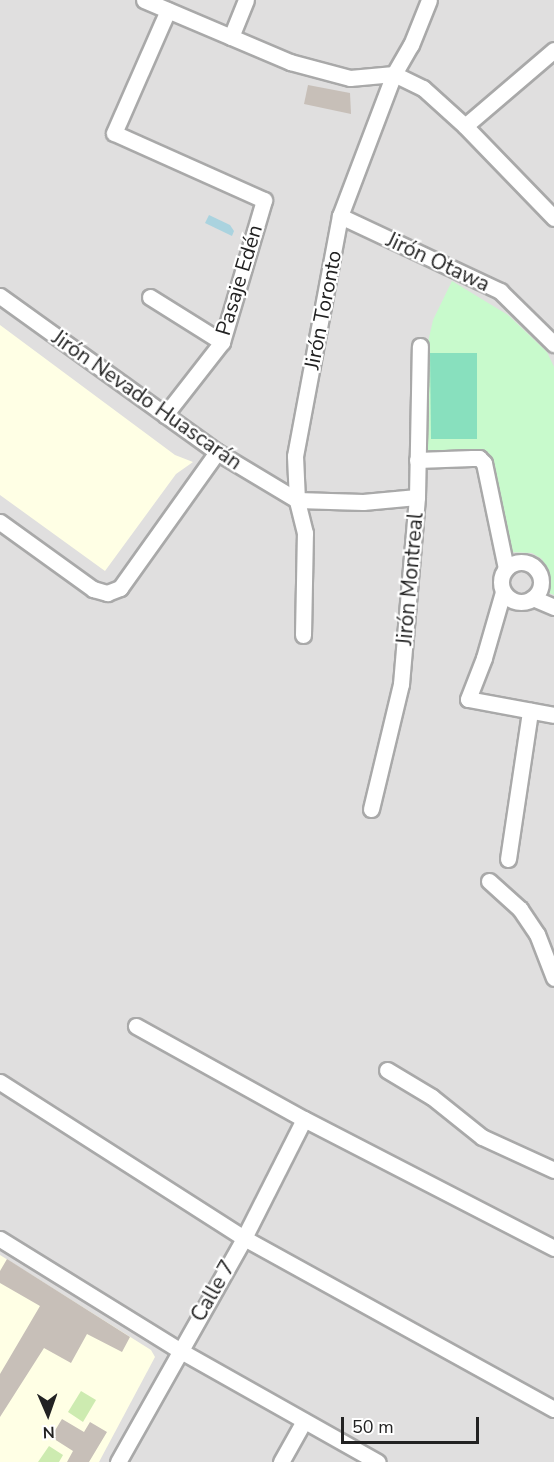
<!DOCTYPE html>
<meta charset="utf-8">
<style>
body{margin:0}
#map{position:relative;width:554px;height:1462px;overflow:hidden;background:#f2efe9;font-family:"Nunito Sans",sans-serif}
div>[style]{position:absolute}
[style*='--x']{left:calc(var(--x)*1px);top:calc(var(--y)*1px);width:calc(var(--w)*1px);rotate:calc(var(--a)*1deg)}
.residential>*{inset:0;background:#e0dfdf}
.education>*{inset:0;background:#ffffe5}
.grass>*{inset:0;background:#cdebb0}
.park>*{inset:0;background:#c8facc}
.pitch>*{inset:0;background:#88e0be}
.water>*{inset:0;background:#aad3df}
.building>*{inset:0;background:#c7bfb8}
.roads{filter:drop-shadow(2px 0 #a9a9a9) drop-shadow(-2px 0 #a9a9a9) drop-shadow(0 2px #a9a9a9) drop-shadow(0 -2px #a9a9a9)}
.street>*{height:15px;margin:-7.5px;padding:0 7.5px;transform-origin:7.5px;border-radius:7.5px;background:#fff}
.street>.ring{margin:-7.5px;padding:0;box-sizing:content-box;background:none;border:15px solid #fff;border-radius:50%}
span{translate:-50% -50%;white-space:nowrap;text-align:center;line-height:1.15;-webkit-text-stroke:4.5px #fff;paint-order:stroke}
.street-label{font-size:21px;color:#222}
.north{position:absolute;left:18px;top:1384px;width:60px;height:60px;-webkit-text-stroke:4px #fff;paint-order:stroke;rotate:178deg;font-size:16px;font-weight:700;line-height:24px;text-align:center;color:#222}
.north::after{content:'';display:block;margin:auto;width:21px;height:27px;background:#222;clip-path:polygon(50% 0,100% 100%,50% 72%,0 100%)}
.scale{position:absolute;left:341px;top:1417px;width:138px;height:27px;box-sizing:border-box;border:3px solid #222;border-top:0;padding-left:8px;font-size:18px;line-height:21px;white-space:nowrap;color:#222;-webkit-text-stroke:4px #fff;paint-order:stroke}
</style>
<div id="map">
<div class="residential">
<div style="clip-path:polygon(0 0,554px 0,554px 1462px,0 1462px)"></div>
</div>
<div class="education">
<div style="clip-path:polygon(0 325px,175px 455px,193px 462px,176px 474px,105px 571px,0 495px)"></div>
<div style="clip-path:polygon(0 1255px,151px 1350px,155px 1357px,99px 1462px,0 1462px)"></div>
</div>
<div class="grass">
<div style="clip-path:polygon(81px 1391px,96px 1400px,83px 1422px,68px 1412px)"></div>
<div style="clip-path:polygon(49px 1446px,63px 1455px,59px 1462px,38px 1462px)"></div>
</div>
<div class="park">
<div style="clip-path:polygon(452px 281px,508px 315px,547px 352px,554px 367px,554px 595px,549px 593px,542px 559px,532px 553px,509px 552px,487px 459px,424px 455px,426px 351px,433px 320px)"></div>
</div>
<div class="pitch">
<div style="clip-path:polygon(430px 353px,477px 353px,477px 439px,431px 439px)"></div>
</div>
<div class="water">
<div style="clip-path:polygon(209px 215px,230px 225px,234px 231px,232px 236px,205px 223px)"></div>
</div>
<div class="building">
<div style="clip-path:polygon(308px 85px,350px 93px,351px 114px,304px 104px)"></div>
<div style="clip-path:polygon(7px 1259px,130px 1337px,122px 1352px,87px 1334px,71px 1363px,44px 1348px,0 1417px,0 1374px,40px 1306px,0 1283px,0 1271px)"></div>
<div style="clip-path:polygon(62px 1419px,84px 1432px,90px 1422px,107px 1432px,89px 1462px,67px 1462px,73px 1451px,51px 1437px)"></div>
</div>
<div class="roads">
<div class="street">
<div style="--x:144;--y:0;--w:159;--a:23"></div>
<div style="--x:290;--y:62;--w:62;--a:14.9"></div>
<div style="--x:350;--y:78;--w:44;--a:-5.2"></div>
<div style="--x:394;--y:74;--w:32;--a:26"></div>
<div style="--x:423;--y:88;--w:57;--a:42.1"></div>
<div style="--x:465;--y:126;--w:128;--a:45.9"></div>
<div style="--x:231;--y:37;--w:40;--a:-68"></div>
<div style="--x:465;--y:126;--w:117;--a:-40.5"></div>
<div style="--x:340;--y:216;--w:177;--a:25.1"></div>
<div style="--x:500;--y:291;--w:76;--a:44.5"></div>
<div style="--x:0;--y:296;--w:267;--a:35.7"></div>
<div style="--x:217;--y:452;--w:93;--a:31"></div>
<div style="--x:297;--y:500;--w:66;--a:1.7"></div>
<div style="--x:363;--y:502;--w:54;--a:-5.3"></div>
<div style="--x:150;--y:297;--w:85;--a:32"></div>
<div style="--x:165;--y:415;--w:93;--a:-52"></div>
<div style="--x:222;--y:342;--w:148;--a:-73.5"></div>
<div style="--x:264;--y:200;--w:164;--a:-155.9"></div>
<div style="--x:114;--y:133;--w:134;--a:-66.3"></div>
<div style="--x:417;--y:460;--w:55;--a:-2.1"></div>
<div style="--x:472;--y:458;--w:7;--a:0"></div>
<div style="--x:479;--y:458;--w:7;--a:45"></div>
<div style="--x:484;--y:463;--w:107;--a:78.2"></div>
<div style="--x:0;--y:522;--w:115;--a:35.8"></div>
<div style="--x:93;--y:589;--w:15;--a:16"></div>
<div style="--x:107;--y:593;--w:14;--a:-21"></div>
<div style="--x:120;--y:588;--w:167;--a:-54.5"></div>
<div class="ring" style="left:501px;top:562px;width:25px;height:25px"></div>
<div style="--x:503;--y:592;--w:69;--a:106.1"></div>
<div style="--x:484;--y:658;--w:44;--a:111.3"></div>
<div style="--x:468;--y:699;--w:87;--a:10.5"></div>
<div style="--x:533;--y:598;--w:23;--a:23"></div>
<div style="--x:303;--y:635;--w:102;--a:-88.9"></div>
<div style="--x:305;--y:533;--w:34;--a:-104"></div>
<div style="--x:297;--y:500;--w:44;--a:-92.6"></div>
<div style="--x:295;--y:456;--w:244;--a:-79.4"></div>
<div style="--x:340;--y:216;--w:152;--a:-69.2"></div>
<div style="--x:394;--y:74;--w:34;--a:-60"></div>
<div style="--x:411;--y:45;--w:48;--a:-68.2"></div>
<div style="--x:371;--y:809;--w:129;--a:-76.5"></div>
<div style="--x:401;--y:684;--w:188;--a:-85.1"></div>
<div style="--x:417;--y:497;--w:151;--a:-88.9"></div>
<div style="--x:508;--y:859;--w:150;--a:-81.5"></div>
<div style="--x:489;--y:881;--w:42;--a:42.1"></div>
<div style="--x:520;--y:909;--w:30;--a:56"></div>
<div style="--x:537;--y:934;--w:47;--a:68.9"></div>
<div style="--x:136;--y:1026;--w:192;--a:29"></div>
<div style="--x:304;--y:1119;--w:281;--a:27.3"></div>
<div style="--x:387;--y:1070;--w:52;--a:31"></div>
<div style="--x:432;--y:1097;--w:64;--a:38.7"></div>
<div style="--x:482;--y:1137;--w:79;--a:24.6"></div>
<div style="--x:0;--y:1082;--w:290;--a:32.6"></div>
<div style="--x:244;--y:1238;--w:354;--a:28.9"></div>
<div style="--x:0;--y:1239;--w:211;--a:31.8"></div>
<div style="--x:179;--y:1350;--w:228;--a:29.4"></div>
<div style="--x:118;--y:1462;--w:257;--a:-60.6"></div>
<div style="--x:244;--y:1238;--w:133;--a:-63.2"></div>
<div style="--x:281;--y:1462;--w:47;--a:-60.7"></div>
</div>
</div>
<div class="street-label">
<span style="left:438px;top:262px;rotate:25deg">Jirón Otawa</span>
<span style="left:239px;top:280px;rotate:-73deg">Pasaje Edén</span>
<span style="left:323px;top:310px;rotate:-79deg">Jirón Toronto</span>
<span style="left:147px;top:400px;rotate:35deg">Jirón Nevado Huascarán</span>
<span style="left:410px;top:579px;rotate:-85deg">Jirón Montreal</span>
<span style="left:213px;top:1291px;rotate:-60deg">Calle 7</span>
</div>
<div class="north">N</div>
<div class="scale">50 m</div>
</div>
